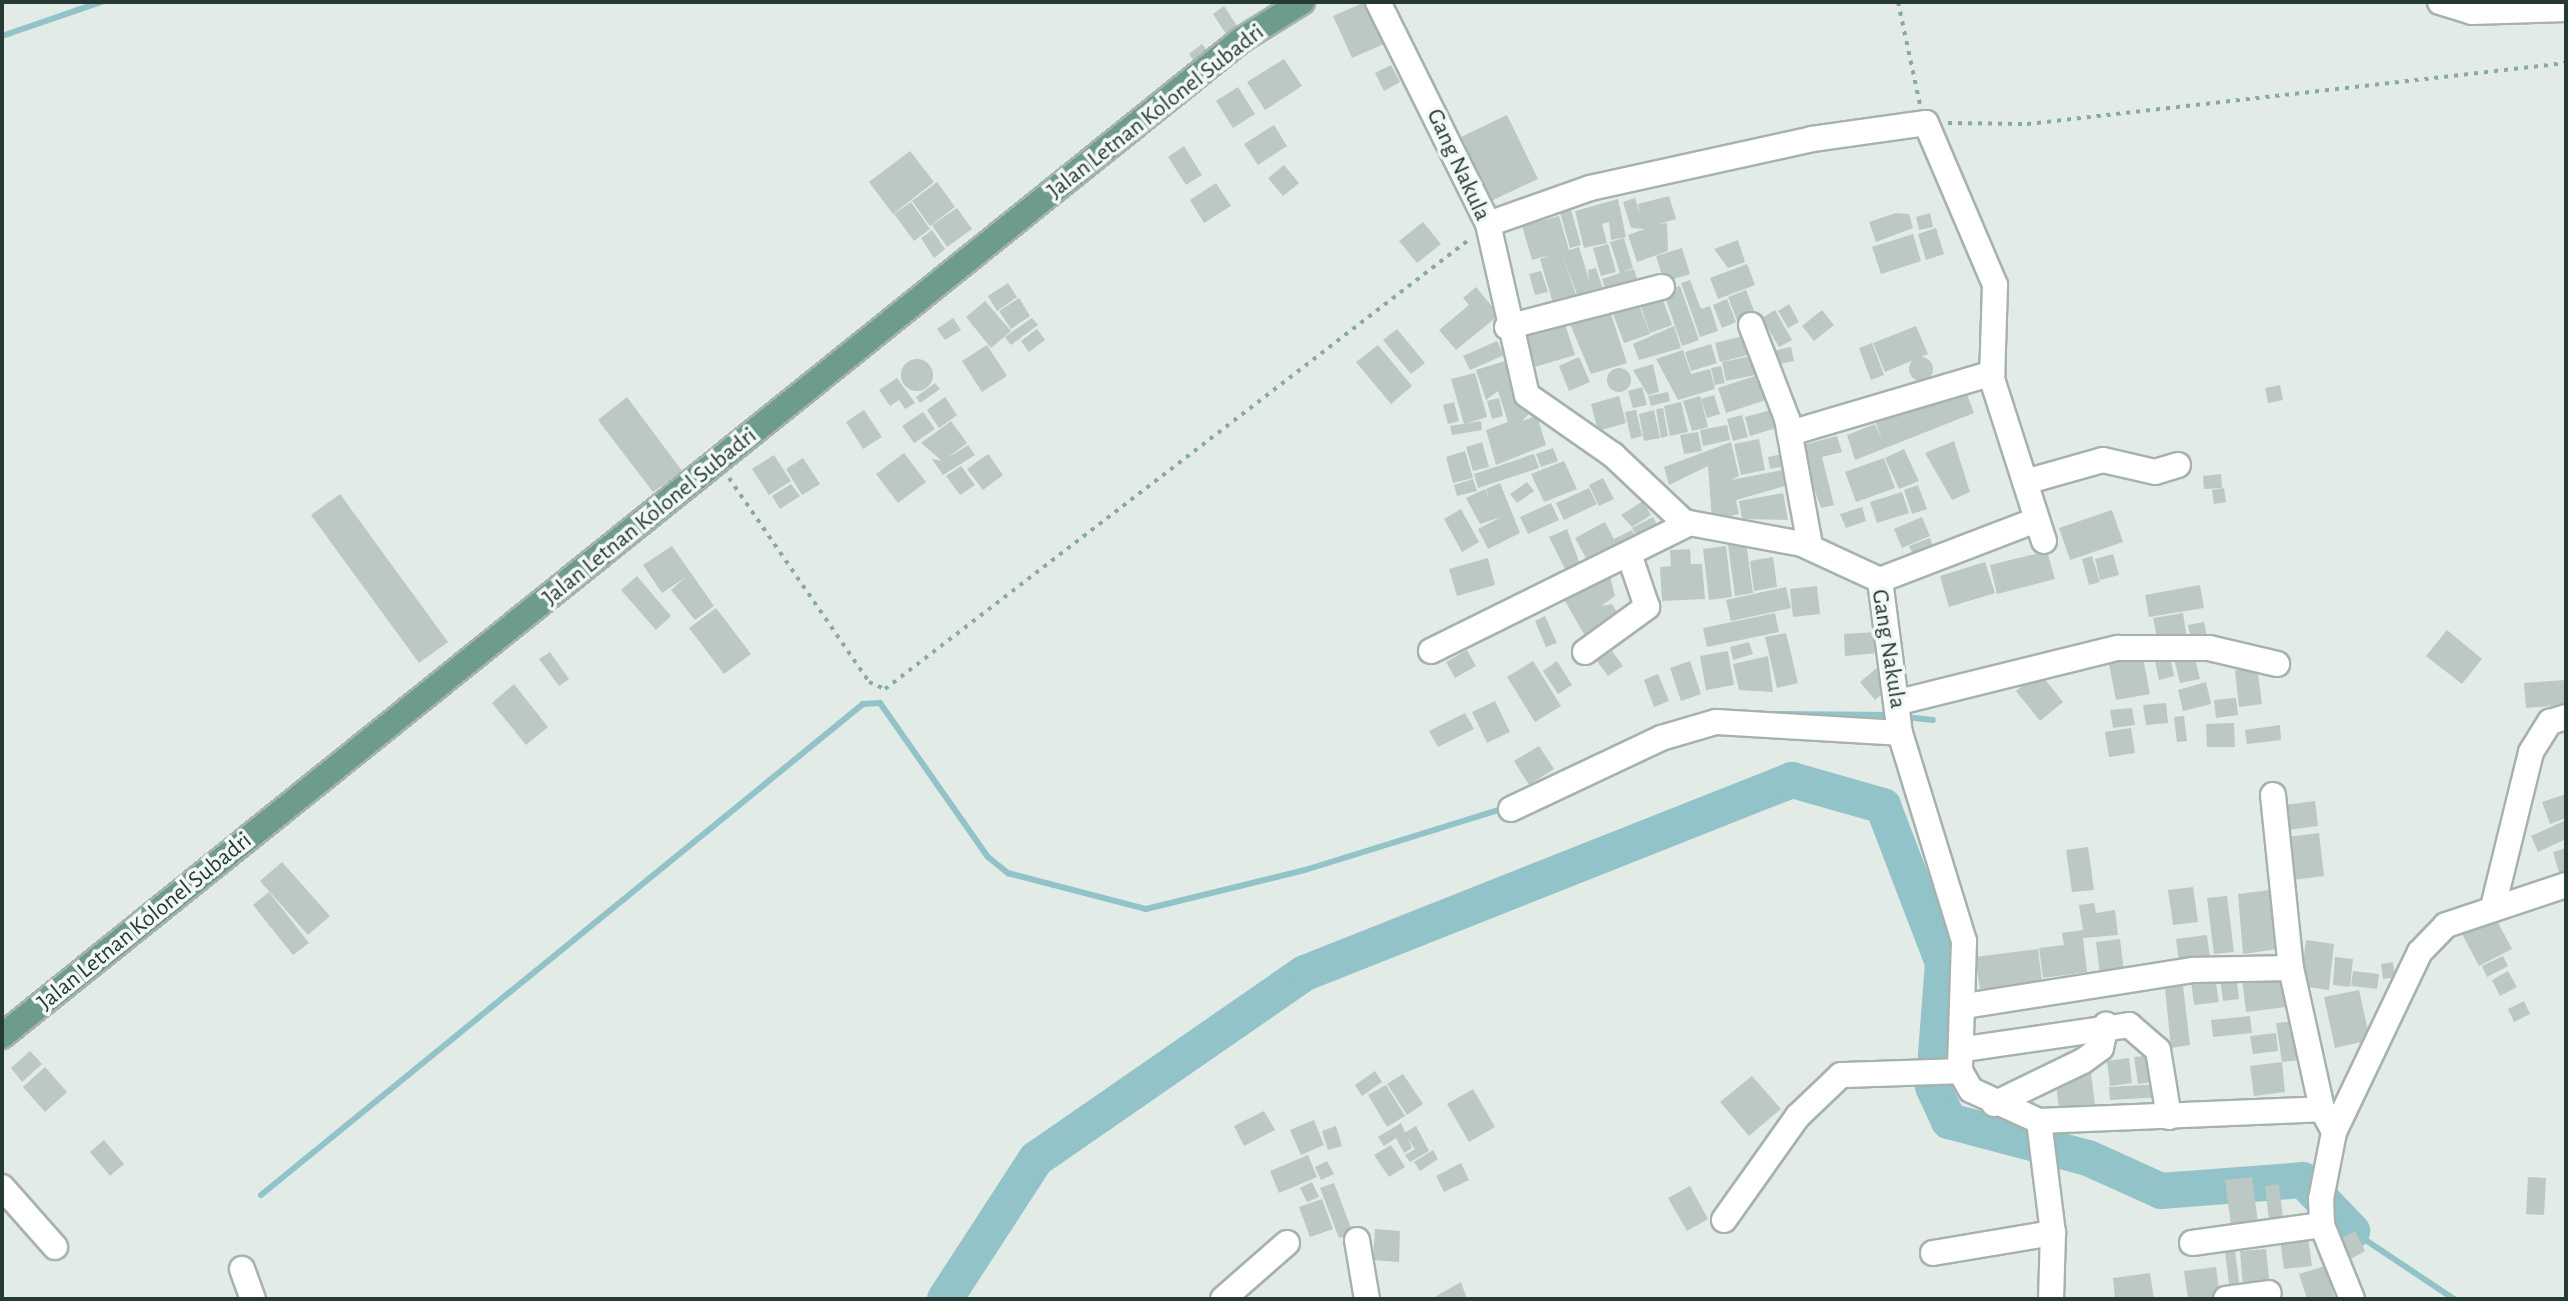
<!DOCTYPE html>
<style>
body{margin:0}
#map{position:relative;width:2568px;height:1301px;overflow:hidden;background:#e3ebe7;font-family:"Alegreya Sans",sans-serif}
div>[style]{position:absolute}
[style*='--x']{left:calc(var(--x)*1px);top:calc(var(--y)*1px);width:calc(var(--w)*1px);rotate:calc(var(--a)*1deg)}
.stream>*{height:6px;margin:-3px;padding:0 3px;transform-origin:3px;border-radius:3px;background:#91c3c9}
.river>*{height:36px;margin:-18px;padding:0 18px;transform-origin:18px;border-radius:18px;background:#91c3c9}
.building>*{inset:0;background:#bcc8c3}
.round{border-radius:50%}
.path>*{height:4px;margin-top:-2px;transform-origin:0;background:repeating-linear-gradient(90deg,#87ab9e 0 4px,transparent 0 10px)}
.roads{filter:drop-shadow(2px 0 #a6b2ae) drop-shadow(-2px 0 #a6b2ae) drop-shadow(0 2px #a6b2ae) drop-shadow(0 -2px #a6b2ae)}
.minor>*{height:24px;margin:-12px;padding:0 12px;transform-origin:12px;border-radius:12px;background:#fff}
.major>*{height:24px;margin:-12px;padding:0 12px;transform-origin:12px;border-radius:12px;background:#6d9b8d}
span{translate:-50% -50%;white-space:nowrap;text-align:center;line-height:1.15;-webkit-text-stroke:7px #f3f8f5;paint-order:stroke}
.street-label{font-size:24px;color:#253a34}
.frame{position:absolute;inset:0;border:4px solid #253a34;pointer-events:none}
</style>
<div id="map">
<div class="stream">
<div style="--x:2;--y:36;--w:105;--a:-19"></div>
<div style="--x:1761;--y:714;--w:133;--a:0.4"></div>
<div style="--x:1905;--y:717;--w:28;--a:6"></div>
<div style="--x:261;--y:1195;--w:777;--a:-39.2"></div>
<div style="--x:863;--y:704;--w:17;--a:-3"></div>
<div style="--x:880;--y:703;--w:188;--a:55"></div>
<div style="--x:988;--y:857;--w:26;--a:39"></div>
<div style="--x:1008;--y:873;--w:143;--a:14.6"></div>
<div style="--x:1146;--y:909;--w:164;--a:-13.8"></div>
<div style="--x:1305;--y:870;--w:209;--a:-17.2"></div>
<div style="--x:2352;--y:1231;--w:123;--a:33.7"></div>
</div>
<div class="river">
<div style="--x:1933;--y:1087;--w:38;--a:65"></div>
<div style="--x:1949;--y:1121;--w:144;--a:14.9"></div>
<div style="--x:2088;--y:1158;--w:80;--a:24.3"></div>
<div style="--x:2161;--y:1191;--w:142;--a:-4.4"></div>
<div style="--x:2303;--y:1180;--w:71;--a:46.1"></div>
<div style="--x:945;--y:1299;--w:167;--a:-57"></div>
<div style="--x:1036;--y:1159;--w:327;--a:-34.7"></div>
<div style="--x:1305;--y:973;--w:524;--a:-21.62"></div>
<div style="--x:1792;--y:780;--w:95;--a:15.9"></div>
<div style="--x:1883;--y:806;--w:168;--a:69.1"></div>
<div style="--x:1943;--y:963;--w:92;--a:94.4"></div>
</div>
<div class="building">
<div style="clip-path:polygon(1365px 2px,1384px 44px,1352px 58px,1333px 16px)"></div>
<div style="clip-path:polygon(1224px 6px,1241px 32px,1230px 40px,1213px 14px)"></div>
<div style="clip-path:polygon(1202px 44px,1210px 54px,1197px 65px,1189px 54px)"></div>
<div style="clip-path:polygon(1284px 59px,1302px 86px,1265px 110px,1247px 82px)"></div>
<div style="clip-path:polygon(1391px 65px,1400px 82px,1384px 91px,1375px 73px)"></div>
<div style="clip-path:polygon(1238px 87px,1255px 114px,1233px 128px,1216px 101px)"></div>
<div style="clip-path:polygon(1507px 115px,1538px 179px,1491px 201px,1461px 137px)"></div>
<div style="clip-path:polygon(1274px 125px,1287px 146px,1258px 165px,1244px 144px)"></div>
<div style="clip-path:polygon(1184px 146px,1202px 175px,1186px 185px,1168px 157px)"></div>
<div style="clip-path:polygon(910px 151px,934px 182px,893px 214px,869px 182px)"></div>
<div style="clip-path:polygon(1284px 165px,1299px 183px,1283px 196px,1268px 178px)"></div>
<div style="clip-path:polygon(937px 182px,955px 207px,930px 226px,912px 201px)"></div>
<div style="clip-path:polygon(1216px 183px,1231px 206px,1204px 223px,1190px 200px)"></div>
<div style="clip-path:polygon(1669px 196px,1676px 219px,1659px 224px,1667px 223px,1668px 251px,1637px 262px,1628px 235px,1645px 229px,1631px 228px,1623px 202px,1635px 198px,1640px 214px,1638px 204px)"></div>
<div style="clip-path:polygon(1618px 199px,1626px 237px,1611px 240px,1609px 222px,1602px 224px,1607px 243px,1584px 248px,1575px 211px)"></div>
<div style="clip-path:polygon(911px 202px,930px 229px,914px 241px,894px 214px)"></div>
<div style="clip-path:polygon(957px 208px,972px 229px,947px 247px,932px 225px)"></div>
<div style="clip-path:polygon(1571px 210px,1581px 245px,1570px 248px,1560px 212px)"></div>
<div style="clip-path:polygon(1896px 213px,1909px 214px,1913px 228px,1876px 242px,1869px 222px)"></div>
<div style="clip-path:polygon(1930px 213px,1933px 227px,1919px 230px,1916px 217px)"></div>
<div style="clip-path:polygon(1559px 216px,1569px 250px,1579px 247px,1589px 280px,1588px 270px,1596px 268px,1605px 295px,1580px 302px,1561px 252px,1579px 303px,1555px 310px,1540px 259px,1550px 255px,1532px 260px,1522px 226px)"></div>
<div style="clip-path:polygon(1423px 222px,1441px 244px,1417px 263px,1399px 241px)"></div>
<div style="clip-path:polygon(1936px 228px,1944px 254px,1926px 260px,1918px 234px)"></div>
<div style="clip-path:polygon(932px 230px,945px 249px,934px 258px,921px 238px)"></div>
<div style="clip-path:polygon(1913px 234px,1921px 261px,1881px 274px,1872px 247px)"></div>
<div style="clip-path:polygon(1624px 238px,1633px 268px,1623px 272px,1634px 269px,1639px 285px,1607px 295px,1602px 279px,1620px 273px,1610px 242px)"></div>
<div style="clip-path:polygon(1738px 240px,1745px 262px,1728px 268px,1714px 249px)"></div>
<div style="clip-path:polygon(1608px 244px,1616px 272px,1601px 276px,1593px 248px)"></div>
<div style="clip-path:polygon(1682px 248px,1690px 274px,1664px 282px,1656px 256px)"></div>
<div style="clip-path:polygon(1747px 264px,1755px 285px,1718px 299px,1710px 278px)"></div>
<div style="clip-path:polygon(1541px 271px,1548px 292px,1535px 295px,1529px 274px)"></div>
<div style="clip-path:polygon(1690px 280px,1701px 309px,1710px 306px,1718px 331px,1700px 337px,1681px 283px)"></div>
<div style="clip-path:polygon(1008px 283px,1017px 297px,997px 311px,988px 296px)"></div>
<div style="clip-path:polygon(1680px 286px,1699px 340px,1682px 346px,1663px 291px)"></div>
<div style="clip-path:polygon(1476px 287px,1499px 315px,1456px 350px,1439px 330px,1469px 305px,1463px 298px)"></div>
<div style="clip-path:polygon(1746px 290px,1756px 316px,1738px 323px,1728px 297px)"></div>
<div style="clip-path:polygon(1019px 298px,1030px 316px,1011px 329px,999px 311px)"></div>
<div style="clip-path:polygon(1727px 299px,1736px 322px,1722px 328px,1713px 305px)"></div>
<div style="clip-path:polygon(1663px 300px,1672px 325px,1650px 333px,1641px 307px)"></div>
<div style="clip-path:polygon(985px 301px,1011px 331px,991px 348px,966px 317px)"></div>
<div style="clip-path:polygon(1638px 302px,1650px 334px,1624px 343px,1612px 311px)"></div>
<div style="clip-path:polygon(1789px 304px,1799px 322px,1788px 328px,1778px 311px)"></div>
<div style="clip-path:polygon(1775px 310px,1792px 340px,1779px 347px,1762px 318px)"></div>
<div style="clip-path:polygon(1822px 310px,1834px 325px,1814px 341px,1802px 326px)"></div>
<div style="clip-path:polygon(1610px 311px,1627px 363px,1591px 374px,1570px 324px)"></div>
<div style="clip-path:polygon(953px 318px,961px 330px,945px 340px,937px 329px)"></div>
<div style="clip-path:polygon(1032px 318px,1038px 325px,1011px 345px,1005px 337px)"></div>
<div style="clip-path:polygon(1565px 324px,1575px 355px,1525px 370px,1515px 338px)"></div>
<div style="clip-path:polygon(1674px 326px,1681px 348px,1639px 360px,1633px 344px)"></div>
<div style="clip-path:polygon(1916px 326px,1928px 354px,1885px 372px,1873px 343px)"></div>
<div style="clip-path:polygon(1037px 329px,1045px 340px,1029px 352px,1021px 341px)"></div>
<div style="clip-path:polygon(1397px 329px,1425px 363px,1411px 374px,1383px 340px)"></div>
<div style="clip-path:polygon(1747px 335px,1752px 354px,1720px 362px,1715px 343px)"></div>
<div style="clip-path:polygon(1497px 341px,1504px 355px,1470px 370px,1463px 356px)"></div>
<div style="clip-path:polygon(1872px 343px,1884px 375px,1871px 380px,1859px 348px)"></div>
<div style="clip-path:polygon(1711px 344px,1717px 363px,1691px 371px,1685px 352px)"></div>
<div style="clip-path:polygon(987px 345px,1007px 376px,982px 392px,962px 361px)"></div>
<div style="clip-path:polygon(1378px 345px,1412px 386px,1391px 404px,1356px 362px)"></div>
<div style="clip-path:polygon(1791px 347px,1794px 361px,1770px 366px,1767px 352px)"></div>
<div style="clip-path:polygon(1683px 350px,1691px 374px,1710px 369px,1715px 389px,1678px 400px,1656px 359px)"></div>
<div style="clip-path:polygon(1761px 354px,1765px 373px,1726px 381px,1722px 362px)"></div>
<div style="clip-path:polygon(1579px 357px,1590px 382px,1569px 391px,1559px 366px)"></div>
<div class="round" style="left:1909px;top:357px;width:24px;height:24px"></div>
<div class="round" style="left:901px;top:359px;width:32px;height:32px"></div>
<div style="clip-path:polygon(1505px 361px,1529px 414px,1522px 421px,1537px 416px,1546px 445px,1496px 465px,1486px 430px,1508px 422px,1498px 391px,1486px 400px,1476px 370px)"></div>
<div style="clip-path:polygon(1653px 364px,1659px 392px,1648px 395px,1633px 370px)"></div>
<div style="clip-path:polygon(1721px 366px,1725px 383px,1715px 385px,1711px 368px)"></div>
<div class="round" style="left:1607px;top:368px;width:24px;height:24px"></div>
<div style="clip-path:polygon(1475px 373px,1487px 417px,1464px 424px,1451px 379px)"></div>
<div style="clip-path:polygon(1761px 374px,1769px 399px,1726px 413px,1718px 388px)"></div>
<div style="clip-path:polygon(897px 378px,915px 403px,905px 409px,899px 400px,890px 406px,879px 390px)"></div>
<div style="clip-path:polygon(935px 383px,940px 389px,920px 403px,916px 397px)"></div>
<div style="clip-path:polygon(2280px 385px,2283px 400px,2268px 403px,2265px 388px)"></div>
<div style="clip-path:polygon(1964px 386px,1974px 413px,1855px 460px,1847px 435px,1875px 424px,1882px 439px,1876px 423px)"></div>
<div style="clip-path:polygon(1642px 387px,1647px 405px,1633px 408px,1628px 391px)"></div>
<div style="clip-path:polygon(1668px 392px,1670px 401px,1651px 406px,1648px 396px)"></div>
<div style="clip-path:polygon(1714px 395px,1720px 414px,1707px 418px,1701px 399px)"></div>
<div style="clip-path:polygon(1619px 396px,1626px 423px,1598px 431px,1591px 404px)"></div>
<div style="clip-path:polygon(1700px 396px,1708px 427px,1692px 431px,1683px 401px)"></div>
<div style="clip-path:polygon(627px 397px,682px 471px,653px 492px,598px 420px)"></div>
<div style="clip-path:polygon(945px 397px,957px 415px,939px 428px,927px 410px)"></div>
<div style="clip-path:polygon(1499px 398px,1503px 416px,1492px 419px,1487px 401px)"></div>
<div style="clip-path:polygon(1454px 402px,1459px 421px,1448px 424px,1443px 405px)"></div>
<div style="clip-path:polygon(1681px 402px,1688px 432px,1670px 436px,1664px 406px)"></div>
<div style="clip-path:polygon(1663px 408px,1668px 436px,1661px 438px,1656px 409px)"></div>
<div style="clip-path:polygon(864px 410px,882px 437px,863px 449px,846px 422px)"></div>
<div style="clip-path:polygon(1636px 410px,1642px 436px,1631px 439px,1625px 412px)"></div>
<div style="clip-path:polygon(1654px 410px,1660px 438px,1644px 441px,1639px 414px)"></div>
<div style="clip-path:polygon(1771px 410px,1776px 428px,1750px 436px,1745px 417px)"></div>
<div style="clip-path:polygon(923px 412px,935px 429px,914px 443px,902px 426px)"></div>
<div style="clip-path:polygon(1742px 415px,1748px 437px,1733px 441px,1727px 419px)"></div>
<div style="clip-path:polygon(951px 421px,967px 443px,946px 459px,968px 445px,975px 455px,943px 475px,932px 459px,942px 461px,921px 443px)"></div>
<div style="clip-path:polygon(1481px 421px,1482px 430px,1452px 435px,1450px 426px)"></div>
<div style="clip-path:polygon(1727px 425px,1730px 440px,1703px 446px,1700px 430px)"></div>
<div style="clip-path:polygon(1698px 432px,1702px 451px,1684px 454px,1680px 435px)"></div>
<div style="clip-path:polygon(1837px 436px,1842px 452px,1822px 457px,1834px 505px,1821px 508px,1799px 446px)"></div>
<div style="clip-path:polygon(1759px 439px,1765px 470px,1741px 475px,1734px 444px)"></div>
<div style="clip-path:polygon(1954px 441px,1970px 492px,1952px 500px,1925px 453px)"></div>
<div style="clip-path:polygon(1482px 442px,1489px 467px,1473px 471px,1466px 447px)"></div>
<div style="clip-path:polygon(1731px 442px,1739px 476px,1731px 480px,1782px 470px,1785px 486px,1736px 500px,1739px 514px,1712px 520px,1708px 466px,1669px 485px,1664px 467px)"></div>
<div style="clip-path:polygon(1553px 448px,1558px 461px,1541px 467px,1536px 454px)"></div>
<div style="clip-path:polygon(1904px 449px,1919px 481px,1899px 489px,1885px 458px)"></div>
<div style="clip-path:polygon(1465px 451px,1473px 478px,1453px 483px,1446px 457px)"></div>
<div style="clip-path:polygon(904px 453px,926px 482px,898px 503px,876px 474px)"></div>
<div style="clip-path:polygon(988px 454px,1003px 475px,983px 490px,967px 469px)"></div>
<div style="clip-path:polygon(1534px 454px,1539px 468px,1478px 488px,1474px 474px)"></div>
<div style="clip-path:polygon(1782px 454px,1785px 466px,1770px 469px,1768px 457px)"></div>
<div style="clip-path:polygon(774px 455px,791px 481px,769px 495px,752px 469px)"></div>
<div style="clip-path:polygon(803px 458px,820px 484px,802px 495px,786px 469px)"></div>
<div style="clip-path:polygon(1884px 458px,1895px 488px,1856px 502px,1845px 472px)"></div>
<div style="clip-path:polygon(1564px 461px,1577px 489px,1544px 502px,1531px 474px)"></div>
<div style="clip-path:polygon(961px 466px,975px 485px,960px 495px,946px 476px)"></div>
<div style="clip-path:polygon(2221px 474px,2222px 488px,2204px 489px,2203px 476px)"></div>
<div style="clip-path:polygon(1603px 478px,1614px 499px,1599px 506px,1589px 485px)"></div>
<div style="clip-path:polygon(1473px 479px,1477px 491px,1457px 496px,1454px 485px)"></div>
<div style="clip-path:polygon(1527px 482px,1534px 491px,1517px 503px,1510px 494px)"></div>
<div style="clip-path:polygon(1500px 483px,1520px 533px,1488px 549px,1478px 529px,1501px 517px,1480px 524px,1466px 498px,1485px 489px,1489px 498px,1486px 489px)"></div>
<div style="clip-path:polygon(791px 484px,800px 496px,780px 509px,772px 496px)"></div>
<div style="clip-path:polygon(1918px 485px,1927px 509px,1912px 514px,1904px 490px)"></div>
<div style="clip-path:polygon(1589px 488px,1597px 504px,1564px 520px,1556px 503px)"></div>
<div style="clip-path:polygon(2224px 488px,2226px 502px,2214px 504px,2212px 490px)"></div>
<div style="clip-path:polygon(1902px 492px,1909px 513px,1877px 523px,1870px 502px)"></div>
<div style="clip-path:polygon(1783px 493px,1788px 520px,1742px 519px,1739px 501px)"></div>
<div style="clip-path:polygon(340px 494px,448px 642px,419px 663px,311px 515px)"></div>
<div style="clip-path:polygon(1643px 501px,1651px 515px,1632px 527px,1621px 515px)"></div>
<div style="clip-path:polygon(1551px 503px,1559px 520px,1528px 534px,1520px 517px)"></div>
<div style="clip-path:polygon(1862px 507px,1866px 521px,1846px 528px,1840px 514px)"></div>
<div style="clip-path:polygon(1461px 509px,1479px 542px,1462px 552px,1444px 519px)"></div>
<div style="clip-path:polygon(2112px 510px,2123px 542px,2070px 560px,2059px 528px)"></div>
<div style="clip-path:polygon(1653px 517px,1662px 533px,1641px 544px,1632px 528px)"></div>
<div style="clip-path:polygon(1922px 517px,1930px 536px,1902px 548px,1894px 529px)"></div>
<div style="clip-path:polygon(1605px 522px,1614px 539px,1632px 530px,1638px 541px,1587px 560px,1575px 538px)"></div>
<div style="clip-path:polygon(1567px 529px,1580px 564px,1566px 571px,1549px 537px)"></div>
<div style="clip-path:polygon(1930px 538px,1935px 551px,1915px 559px,1909px 546px)"></div>
<div style="clip-path:polygon(1746px 542px,1753px 593px,1735px 596px,1728px 545px)"></div>
<div style="clip-path:polygon(672px 546px,714px 606px,695px 620px,671px 590px,686px 577px,662px 593px,643px 565px)"></div>
<div style="clip-path:polygon(1726px 546px,1732px 597px,1709px 600px,1703px 549px)"></div>
<div style="clip-path:polygon(1690px 549px,1691px 564px,1702px 564px,1705px 599px,1662px 601px,1660px 567px,1671px 566px,1670px 550px)"></div>
<div style="clip-path:polygon(2047px 551px,2055px 579px,1997px 594px,1990px 565px)"></div>
<div style="clip-path:polygon(2113px 554px,2119px 575px,2100px 580px,2095px 559px)"></div>
<div style="clip-path:polygon(2092px 556px,2100px 582px,2089px 585px,2082px 559px)"></div>
<div style="clip-path:polygon(1773px 557px,1777px 587px,1754px 591px,1750px 561px)"></div>
<div style="clip-path:polygon(1488px 558px,1495px 585px,1457px 596px,1449px 569px)"></div>
<div style="clip-path:polygon(1985px 562px,1995px 593px,1949px 607px,1940px 576px)"></div>
<div style="clip-path:polygon(637px 576px,671px 616px,656px 630px,621px 590px)"></div>
<div style="clip-path:polygon(1610px 576px,1615px 596px,1601px 606px,1612px 604px,1623px 622px,1589px 643px,1565px 601px)"></div>
<div style="clip-path:polygon(2200px 585px,2204px 608px,2149px 617px,2145px 595px)"></div>
<div style="clip-path:polygon(1817px 586px,1820px 614px,1793px 617px,1790px 589px)"></div>
<div style="clip-path:polygon(1786px 587px,1791px 608px,1731px 621px,1726px 600px)"></div>
<div style="clip-path:polygon(716px 608px,751px 654px,724px 674px,689px 628px)"></div>
<div style="clip-path:polygon(1775px 613px,1779px 632px,1707px 647px,1703px 628px)"></div>
<div style="clip-path:polygon(2183px 613px,2187px 639px,2158px 644px,2153px 618px)"></div>
<div style="clip-path:polygon(1545px 616px,1557px 643px,1546px 647px,1535px 621px)"></div>
<div style="clip-path:polygon(2204px 622px,2207px 638px,2191px 641px,2188px 625px)"></div>
<div style="clip-path:polygon(2447px 630px,2482px 659px,2462px 684px,2426px 656px)"></div>
<div style="clip-path:polygon(1876px 632px,1878px 653px,1845px 656px,1844px 634px)"></div>
<div style="clip-path:polygon(1786px 633px,1798px 683px,1777px 688px,1765px 637px)"></div>
<div style="clip-path:polygon(1749px 642px,1753px 654px,1733px 660px,1730px 647px)"></div>
<div style="clip-path:polygon(1467px 650px,1476px 666px,1455px 678px,1446px 662px)"></div>
<div style="clip-path:polygon(1612px 651px,1623px 666px,1608px 676px,1597px 661px)"></div>
<div style="clip-path:polygon(1728px 651px,1734px 685px,1706px 690px,1700px 656px)"></div>
<div style="clip-path:polygon(550px 652px,569px 679px,559px 686px,539px 659px)"></div>
<div style="clip-path:polygon(2194px 655px,2200px 679px,2180px 683px,2174px 659px)"></div>
<div style="clip-path:polygon(1768px 656px,1773px 692px,1739px 690px,1733px 664px)"></div>
<div style="clip-path:polygon(2170px 657px,2174px 676px,2159px 680px,2155px 661px)"></div>
<div style="clip-path:polygon(2143px 658px,2150px 694px,2116px 700px,2109px 664px)"></div>
<div style="clip-path:polygon(1533px 661px,1561px 706px,1535px 722px,1507px 677px)"></div>
<div style="clip-path:polygon(1557px 661px,1572px 685px,1558px 694px,1543px 671px)"></div>
<div style="clip-path:polygon(1690px 661px,1701px 694px,1681px 701px,1670px 668px)"></div>
<div style="clip-path:polygon(1878px 667px,1893px 685px,1875px 700px,1860px 682px)"></div>
<div style="clip-path:polygon(2257px 667px,2262px 704px,2239px 707px,2235px 670px)"></div>
<div style="clip-path:polygon(2039px 672px,2063px 702px,2040px 721px,2016px 691px)"></div>
<div style="clip-path:polygon(1658px 674px,1669px 701px,1654px 707px,1644px 680px)"></div>
<div style="clip-path:polygon(2566px 680px,2566px 705px,2526px 708px,2524px 683px)"></div>
<div style="clip-path:polygon(2206px 682px,2211px 704px,2183px 711px,2178px 690px)"></div>
<div style="clip-path:polygon(514px 684px,548px 727px,526px 745px,492px 703px)"></div>
<div style="clip-path:polygon(2236px 698px,2238px 715px,2216px 718px,2214px 700px)"></div>
<div style="clip-path:polygon(1495px 701px,1510px 732px,1487px 743px,1472px 712px)"></div>
<div style="clip-path:polygon(2166px 703px,2168px 723px,2146px 725px,2143px 705px)"></div>
<div style="clip-path:polygon(2132px 708px,2135px 725px,2113px 728px,2110px 710px)"></div>
<div style="clip-path:polygon(1465px 713px,1474px 729px,1438px 747px,1429px 731px)"></div>
<div style="clip-path:polygon(2184px 716px,2187px 741px,2177px 742px,2174px 717px)"></div>
<div style="clip-path:polygon(2234px 723px,2235px 747px,2207px 747px,2206px 724px)"></div>
<div style="clip-path:polygon(2280px 725px,2281px 740px,2247px 744px,2245px 730px)"></div>
<div style="clip-path:polygon(2131px 728px,2135px 753px,2109px 757px,2105px 732px)"></div>
<div style="clip-path:polygon(1539px 746px,1554px 769px,1529px 785px,1514px 761px)"></div>
<div style="clip-path:polygon(2566px 794px,2566px 818px,2550px 824px,2542px 802px)"></div>
<div style="clip-path:polygon(2315px 801px,2318px 826px,2288px 830px,2285px 805px)"></div>
<div style="clip-path:polygon(2564px 821px,2566px 839px,2538px 852px,2531px 836px)"></div>
<div style="clip-path:polygon(2319px 833px,2324px 876px,2293px 880px,2287px 837px)"></div>
<div style="clip-path:polygon(2088px 847px,2094px 890px,2072px 892px,2066px 850px)"></div>
<div style="clip-path:polygon(2566px 848px,2566px 875px,2560px 876px,2553px 852px)"></div>
<div style="clip-path:polygon(282px 862px,330px 916px,308px 935px,260px 881px)"></div>
<div style="clip-path:polygon(2193px 887px,2198px 922px,2173px 925px,2168px 890px)"></div>
<div style="clip-path:polygon(2270px 890px,2278px 949px,2243px 954px,2238px 894px)"></div>
<div style="clip-path:polygon(269px 892px,309px 943px,293px 955px,253px 905px)"></div>
<div style="clip-path:polygon(2227px 896px,2234px 952px,2214px 954px,2207px 898px)"></div>
<div style="clip-path:polygon(2094px 903px,2096px 913px,2115px 910px,2118px 935px,2083px 938px,2087px 972px,2043px 978px,2039px 948px,2064px 945px,2062px 933px,2083px 930px,2079px 905px)"></div>
<div style="clip-path:polygon(2495px 917px,2512px 949px,2479px 966px,2462px 934px)"></div>
<div style="clip-path:polygon(2207px 935px,2211px 966px,2180px 970px,2176px 939px)"></div>
<div style="clip-path:polygon(2120px 939px,2124px 972px,2100px 975px,2096px 942px)"></div>
<div style="clip-path:polygon(2306px 940px,2334px 944px,2329px 990px,2300px 986px)"></div>
<div style="clip-path:polygon(2038px 949px,2042px 982px,1980px 989px,1975px 957px)"></div>
<div style="clip-path:polygon(2503px 956px,2508px 966px,2487px 977px,2482px 966px)"></div>
<div style="clip-path:polygon(2335px 957px,2353px 959px,2350px 987px,2333px 985px)"></div>
<div style="clip-path:polygon(2393px 962px,2395px 977px,2383px 979px,2381px 964px)"></div>
<div style="clip-path:polygon(2353px 971px,2379px 974px,2377px 989px,2351px 986px)"></div>
<div style="clip-path:polygon(2508px 971px,2517px 987px,2500px 996px,2492px 980px)"></div>
<div style="clip-path:polygon(2282px 973px,2286px 1007px,2246px 1012px,2242px 978px)"></div>
<div style="clip-path:polygon(2236px 975px,2239px 999px,2223px 1001px,2220px 977px)"></div>
<div style="clip-path:polygon(2215px 977px,2219px 1002px,2194px 1005px,2191px 980px)"></div>
<div style="clip-path:polygon(2183px 986px,2190px 1045px,2171px 1048px,2165px 988px)"></div>
<div style="clip-path:polygon(2359px 990px,2370px 1040px,2335px 1048px,2324px 997px)"></div>
<div style="clip-path:polygon(2524px 1001px,2530px 1014px,2514px 1022px,2508px 1009px)"></div>
<div style="clip-path:polygon(2250px 1016px,2252px 1033px,2213px 1037px,2211px 1020px)"></div>
<div style="clip-path:polygon(2296px 1021px,2301px 1060px,2282px 1062px,2276px 1023px)"></div>
<div style="clip-path:polygon(2276px 1033px,2278px 1051px,2253px 1054px,2250px 1036px)"></div>
<div style="clip-path:polygon(30px 1051px,42px 1064px,22px 1082px,11px 1068px)"></div>
<div style="clip-path:polygon(2158px 1055px,2161px 1081px,2138px 1084px,2134px 1057px)"></div>
<div style="clip-path:polygon(2129px 1058px,2132px 1083px,2110px 1086px,2107px 1061px)"></div>
<div style="clip-path:polygon(2282px 1062px,2285px 1092px,2254px 1096px,2250px 1066px)"></div>
<div style="clip-path:polygon(45px 1067px,67px 1092px,45px 1112px,23px 1087px)"></div>
<div style="clip-path:polygon(1375px 1071px,1382px 1082px,1362px 1096px,1355px 1085px)"></div>
<div style="clip-path:polygon(2091px 1073px,2096px 1113px,2060px 1117px,2055px 1077px)"></div>
<div style="clip-path:polygon(1403px 1074px,1423px 1104px,1407px 1115px,1387px 1084px)"></div>
<div style="clip-path:polygon(1752px 1076px,1781px 1109px,1749px 1136px,1720px 1102px)"></div>
<div style="clip-path:polygon(2160px 1084px,2161px 1097px,2110px 1100px,2109px 1087px)"></div>
<div style="clip-path:polygon(1386px 1085px,1405px 1116px,1387px 1127px,1368px 1095px)"></div>
<div style="clip-path:polygon(1473px 1089px,1495px 1127px,1469px 1142px,1447px 1104px)"></div>
<div style="clip-path:polygon(1264px 1111px,1275px 1130px,1244px 1146px,1234px 1126px)"></div>
<div style="clip-path:polygon(1314px 1120px,1324px 1145px,1301px 1155px,1290px 1130px)"></div>
<div style="clip-path:polygon(1401px 1123px,1412px 1148px,1404px 1153px,1396px 1138px,1384px 1146px,1378px 1137px)"></div>
<div style="clip-path:polygon(1336px 1126px,1342px 1146px,1328px 1150px,1322px 1131px)"></div>
<div style="clip-path:polygon(1416px 1126px,1429px 1151px,1410px 1162px,1405px 1155px,1415px 1149px,1404px 1133px)"></div>
<div style="clip-path:polygon(104px 1140px,124px 1164px,110px 1176px,90px 1152px)"></div>
<div style="clip-path:polygon(1391px 1145px,1405px 1167px,1389px 1177px,1374px 1155px)"></div>
<div style="clip-path:polygon(1433px 1150px,1438px 1159px,1420px 1171px,1414px 1162px)"></div>
<div style="clip-path:polygon(1308px 1155px,1317px 1177px,1279px 1193px,1270px 1171px)"></div>
<div style="clip-path:polygon(1327px 1161px,1334px 1174px,1321px 1180px,1315px 1167px)"></div>
<div style="clip-path:polygon(1461px 1163px,1469px 1180px,1444px 1192px,1436px 1176px)"></div>
<div style="clip-path:polygon(2252px 1177px,2259px 1230px,2232px 1233px,2225px 1180px)"></div>
<div style="clip-path:polygon(2528px 1177px,2546px 1178px,2544px 1215px,2526px 1214px)"></div>
<div style="clip-path:polygon(1312px 1182px,1319px 1197px,1307px 1202px,1300px 1188px)"></div>
<div style="clip-path:polygon(1334px 1183px,1353px 1233px,1339px 1238px,1320px 1188px)"></div>
<div style="clip-path:polygon(2279px 1184px,2283px 1218px,2269px 1220px,2265px 1186px)"></div>
<div style="clip-path:polygon(1690px 1186px,1708px 1219px,1687px 1231px,1668px 1198px)"></div>
<div style="clip-path:polygon(1322px 1199px,1333px 1229px,1310px 1237px,1299px 1207px)"></div>
<div style="clip-path:polygon(1375px 1229px,1400px 1231px,1399px 1262px,1373px 1260px)"></div>
<div style="clip-path:polygon(2355px 1231px,2365px 1251px,2345px 1262px,2334px 1242px)"></div>
<div style="clip-path:polygon(2308px 1236px,2312px 1266px,2284px 1269px,2280px 1239px)"></div>
<div style="clip-path:polygon(2266px 1249px,2270px 1286px,2243px 1288px,2240px 1251px)"></div>
<div style="clip-path:polygon(2235px 1250px,2240px 1290px,2230px 1291px,2225px 1252px)"></div>
<div style="clip-path:polygon(2325px 1266px,2335px 1299px,2307px 1299px,2299px 1274px)"></div>
<div style="clip-path:polygon(2216px 1267px,2220px 1296px,2188px 1299px,2184px 1271px)"></div>
<div style="clip-path:polygon(2150px 1273px,2154px 1299px,2115px 1299px,2113px 1278px)"></div>
<div style="clip-path:polygon(1461px 1282px,1467px 1299px,1431px 1299px)"></div>
</div>
<div class="path">
<div style="--x:1898;--y:2;--w:105;--a:77.9"></div>
<div style="--x:1948;--y:123;--w:79;--a:0.7"></div>
<div style="--x:2027;--y:124;--w:542;--a:-6.46"></div>
<div style="--x:729;--y:478;--w:247;--a:55.5"></div>
<div style="--x:869;--y:682;--w:17;--a:24"></div>
<div style="--x:885;--y:689;--w:739;--a:-37.58"></div>
</div>
<div class="roads">
<div class="minor">
<div style="--x:1378;--y:2;--w:248;--a:63.6"></div>
<div style="--x:1488;--y:224;--w:175;--a:77.2"></div>
<div style="--x:1527;--y:395;--w:105;--a:34.9"></div>
<div style="--x:1613;--y:455;--w:98;--a:43.3"></div>
<div style="--x:1684;--y:522;--w:120;--a:10.6"></div>
<div style="--x:1802;--y:544;--w:86;--a:24.8"></div>
<div style="--x:1880;--y:580;--w:154;--a:82.6"></div>
<div style="--x:1900;--y:733;--w:218;--a:72.9"></div>
<div style="--x:1964;--y:941;--w:130;--a:91.8"></div>
<div style="--x:1960;--y:1071;--w:22;--a:60"></div>
<div style="--x:1971;--y:1090;--w:75;--a:24.5"></div>
<div style="--x:2039;--y:1121;--w:113;--a:82.9"></div>
<div style="--x:2053;--y:1233;--w:66;--a:91.7"></div>
<div style="--x:2440;--y:2;--w:34;--a:17"></div>
<div style="--x:2472;--y:12;--w:94;--a:-1.8"></div>
<div style="--x:1488;--y:224;--w:108;--a:-19.4"></div>
<div style="--x:1590;--y:188;--w:227;--a:-12.4"></div>
<div style="--x:1812;--y:139;--w:115;--a:-8"></div>
<div style="--x:1926;--y:123;--w:176;--a:66.9"></div>
<div style="--x:1995;--y:285;--w:94;--a:91.8"></div>
<div style="--x:1992;--y:379;--w:170;--a:72.2"></div>
<div style="--x:1751;--y:325;--w:101;--a:69"></div>
<div style="--x:1787;--y:419;--w:129;--a:79.7"></div>
<div style="--x:1507;--y:327;--w:160;--a:-14.5"></div>
<div style="--x:1790;--y:433;--w:211;--a:-16.5"></div>
<div style="--x:2025;--y:482;--w:81;--a:-15.8"></div>
<div style="--x:2103;--y:460;--w:53;--a:13"></div>
<div style="--x:2155;--y:472;--w:24;--a:-17"></div>
<div style="--x:1880;--y:580;--w:167;--a:-21"></div>
<div style="--x:1431;--y:651;--w:287;--a:-26.3"></div>
<div style="--x:1585;--y:652;--w:77;--a:-36"></div>
<div style="--x:1647;--y:607;--w:56;--a:-108.8"></div>
<div style="--x:1899;--y:702;--w:226;--a:-13.9"></div>
<div style="--x:2118;--y:648;--w:91;--a:0"></div>
<div style="--x:2209;--y:648;--w:70;--a:13.2"></div>
<div style="--x:2273;--y:795;--w:174;--a:84.1"></div>
<div style="--x:2291;--y:968;--w:144;--a:77.6"></div>
<div style="--x:2322;--y:1109;--w:26;--a:62"></div>
<div style="--x:1511;--y:809;--w:166;--a:-25.3"></div>
<div style="--x:1661;--y:738;--w:57;--a:-16.2"></div>
<div style="--x:1716;--y:722;--w:184;--a:3.4"></div>
<div style="--x:2494;--y:903;--w:155;--a:-76.2"></div>
<div style="--x:2531;--y:752;--w:36;--a:-58"></div>
<div style="--x:2550;--y:722;--w:17;--a:-17"></div>
<div style="--x:1965;--y:1006;--w:231;--a:-9"></div>
<div style="--x:2193;--y:970;--w:98;--a:-1.2"></div>
<div style="--x:1965;--y:1049;--w:166;--a:-8.3"></div>
<div style="--x:2129;--y:1025;--w:38;--a:41"></div>
<div style="--x:2158;--y:1050;--w:68;--a:80.7"></div>
<div style="--x:1994;--y:1104;--w:99;--a:-25.8"></div>
<div style="--x:2083;--y:1061;--w:22;--a:-36"></div>
<div style="--x:2101;--y:1048;--w:24;--a:-78"></div>
<div style="--x:2039;--y:1121;--w:283;--a:-2.4"></div>
<div style="--x:2;--y:1187;--w:80;--a:48.5"></div>
<div style="--x:1724;--y:1220;--w:128;--a:-54.6"></div>
<div style="--x:1798;--y:1116;--w:59;--a:-43.6"></div>
<div style="--x:1841;--y:1075;--w:119;--a:-1.9"></div>
<div style="--x:1357;--y:1240;--w:60;--a:80.4"></div>
<div style="--x:2192;--y:1243;--w:131;--a:-7.9"></div>
<div style="--x:1933;--y:1253;--w:122;--a:-9.5"></div>
<div style="--x:242;--y:1269;--w:32;--a:70"></div>
<div style="--x:1223;--y:1299;--w:85;--a:-41.2"></div>
<div style="--x:2226;--y:1299;--w:43;--a:-7.9"></div>
<div style="--x:2352;--y:1299;--w:80;--a:-112.1"></div>
<div style="--x:2322;--y:1225;--w:26;--a:-92"></div>
<div style="--x:2321;--y:1199;--w:68;--a:-79"></div>
<div style="--x:2334;--y:1132;--w:199;--a:-64.5"></div>
<div style="--x:2420;--y:952;--w:37;--a:-46"></div>
<div style="--x:2446;--y:925;--w:126;--a:-18.4"></div>
</div>
<div class="major">
<div style="--x:2;--y:1036;--w:1590;--a:-38.79"></div>
<div style="--x:1241;--y:40;--w:72;--a:-31.9"></div>
</div>
</div>
<div class="street-label">
<span style="left:1156px;top:112px;rotate:-38deg">Jalan Letnan Kolonel Subadri</span>
<span style="left:1458px;top:165px;rotate:65deg">Gang Nakula</span>
<span style="left:650px;top:517px;rotate:-39deg">Jalan Letnan Kolonel Subadri</span>
<span style="left:1888px;top:649px;rotate:81deg">Gang Nakula</span>
<span style="left:145px;top:922px;rotate:-39deg">Jalan Letnan Kolonel Subadri</span>
</div>
<div class="frame"></div>
</div>
